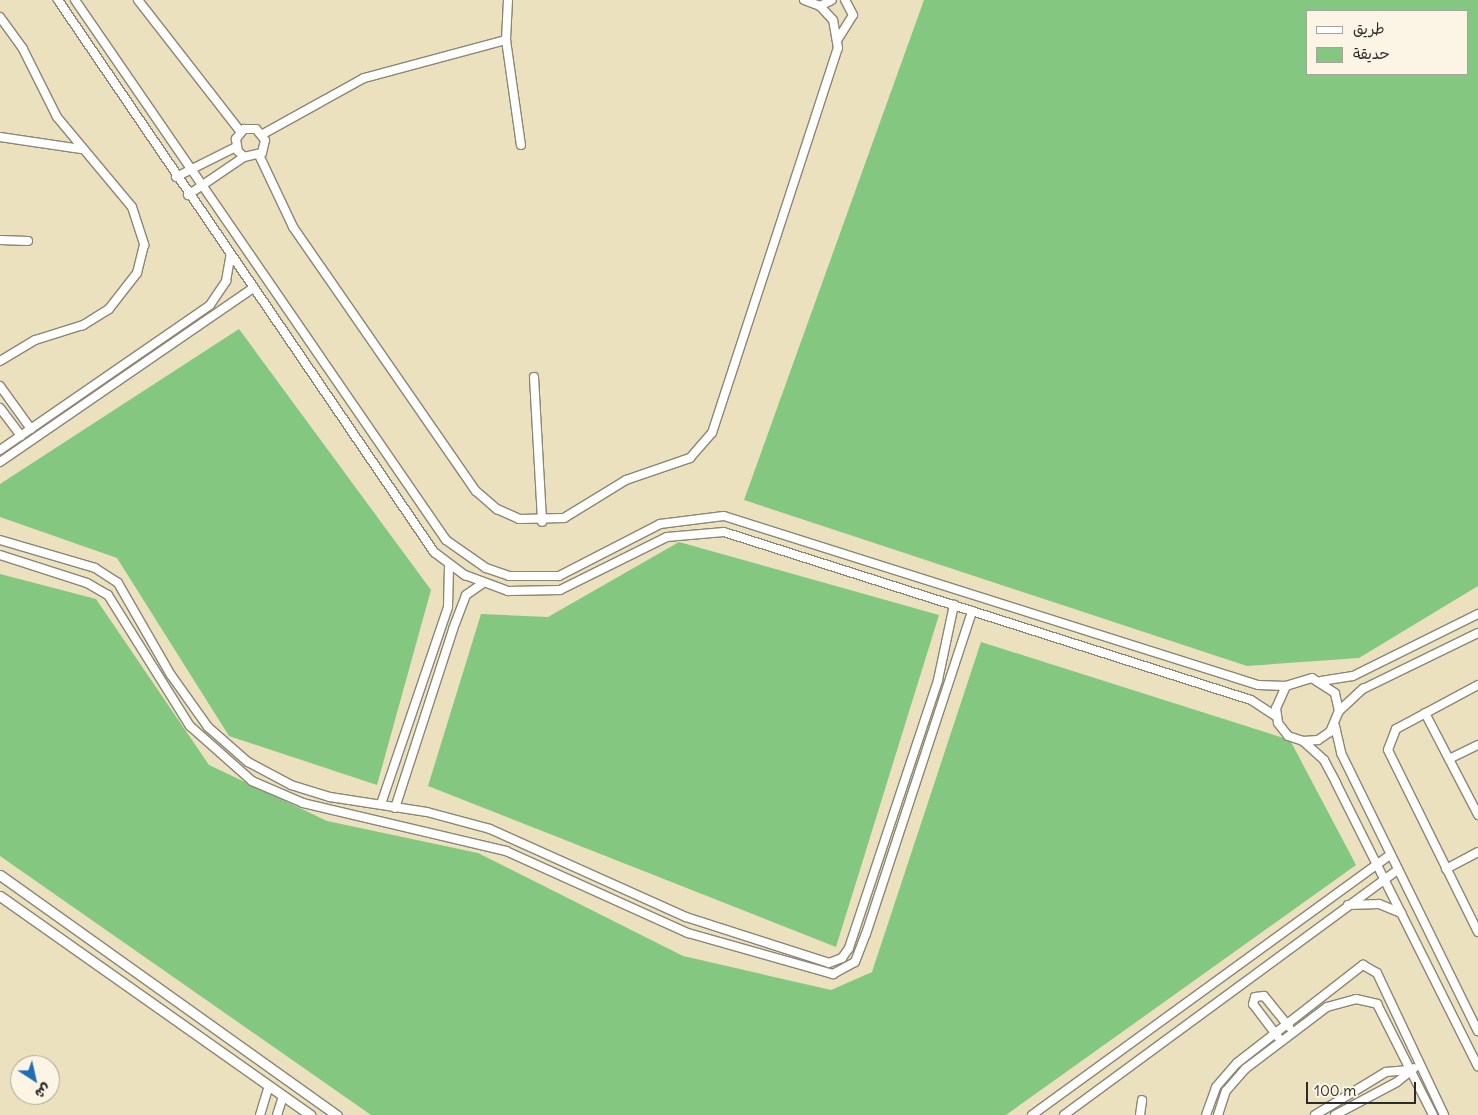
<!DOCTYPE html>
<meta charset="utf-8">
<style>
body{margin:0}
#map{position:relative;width:1478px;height:1115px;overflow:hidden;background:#ebe1bf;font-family:Delius,"Playpen Sans Arabic",sans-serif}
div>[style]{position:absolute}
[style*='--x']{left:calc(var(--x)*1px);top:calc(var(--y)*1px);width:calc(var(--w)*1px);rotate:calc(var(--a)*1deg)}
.green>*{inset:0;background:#84c780}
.roads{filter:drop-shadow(1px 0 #8b8675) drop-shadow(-1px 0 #8b8675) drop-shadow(0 1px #8b8675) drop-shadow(0 -1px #8b8675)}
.minor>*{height:8px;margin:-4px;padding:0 4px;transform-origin:4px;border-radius:4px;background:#fff}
.tertiary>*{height:9px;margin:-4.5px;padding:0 4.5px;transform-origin:4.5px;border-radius:4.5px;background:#fff}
span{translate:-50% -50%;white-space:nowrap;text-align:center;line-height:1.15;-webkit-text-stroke:4px #fcf5e5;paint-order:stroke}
.legend{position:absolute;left:1306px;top:10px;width:162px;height:65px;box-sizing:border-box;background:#fcf5e5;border:1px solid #a8a49b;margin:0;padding:6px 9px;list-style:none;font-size:15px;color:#2b2b2b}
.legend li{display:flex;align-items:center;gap:10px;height:25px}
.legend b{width:25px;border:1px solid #a8a49b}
.north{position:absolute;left:10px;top:1055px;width:50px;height:50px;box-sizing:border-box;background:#fcf5e5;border:1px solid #a8a49b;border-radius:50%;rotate:145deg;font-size:14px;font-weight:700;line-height:20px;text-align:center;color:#2b2b2b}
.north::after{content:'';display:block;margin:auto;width:18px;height:22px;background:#1f6fb2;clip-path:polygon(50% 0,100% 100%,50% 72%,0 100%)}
.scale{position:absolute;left:1306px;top:1082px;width:110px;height:22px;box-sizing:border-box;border:2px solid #2b2b2b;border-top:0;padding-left:6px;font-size:15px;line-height:18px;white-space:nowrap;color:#2b2b2b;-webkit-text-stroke:4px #fcf5e5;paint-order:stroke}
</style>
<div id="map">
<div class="green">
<div style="clip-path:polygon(evenodd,924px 0,1478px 0,1478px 586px,1359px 658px,1247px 666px,744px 500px,924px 0,1467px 11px,1467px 74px,1307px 74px,1307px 11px,1467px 11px)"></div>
<div style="clip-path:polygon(239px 329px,431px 590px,377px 785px,229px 736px,117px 558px,0 517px,0 484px)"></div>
<div style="clip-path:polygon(679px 542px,939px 615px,836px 947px,428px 786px,481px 614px,548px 617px)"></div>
<div style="clip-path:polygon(0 574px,96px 599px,209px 765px,327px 821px,478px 853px,683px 956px,831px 990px,872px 972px,981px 642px,1290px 740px,1356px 865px,1006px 1115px,371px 1115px,0 856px)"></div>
</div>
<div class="roads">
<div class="minor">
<div style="--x:58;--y:0;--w:668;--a:55.74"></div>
<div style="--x:434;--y:552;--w:39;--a:37"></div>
<div style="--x:465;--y:575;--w:46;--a:20.4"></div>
<div style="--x:508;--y:591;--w:52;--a:-1.1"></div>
<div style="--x:560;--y:590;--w:119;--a:-26.4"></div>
<div style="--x:667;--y:537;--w:57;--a:-5"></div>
<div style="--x:724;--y:532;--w:553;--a:17.68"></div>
<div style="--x:1251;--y:700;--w:30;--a:33"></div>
<div style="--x:75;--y:0;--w:655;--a:55.51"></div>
<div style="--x:446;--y:540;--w:49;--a:35"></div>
<div style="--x:486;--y:568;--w:24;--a:19"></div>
<div style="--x:509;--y:576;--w:50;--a:0"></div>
<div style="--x:559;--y:576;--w:114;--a:-27.2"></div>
<div style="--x:660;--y:524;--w:64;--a:-7.1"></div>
<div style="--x:724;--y:516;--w:560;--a:17.56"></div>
<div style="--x:1258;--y:685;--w:28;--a:2"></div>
<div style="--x:138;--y:0;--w:166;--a:52.1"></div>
<div style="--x:508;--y:0;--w:40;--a:92.9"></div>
<div style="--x:506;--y:40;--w:106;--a:81.9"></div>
<div style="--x:820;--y:6;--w:13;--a:-27"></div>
<div style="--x:0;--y:17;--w:39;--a:54"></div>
<div style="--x:23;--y:49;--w:76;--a:63.4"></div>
<div style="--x:57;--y:117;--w:117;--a:50.2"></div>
<div style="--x:132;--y:207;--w:40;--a:72"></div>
<div style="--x:144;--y:245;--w:29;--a:104"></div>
<div style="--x:137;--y:273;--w:46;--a:127.9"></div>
<div style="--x:109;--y:309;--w:31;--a:148"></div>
<div style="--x:83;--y:325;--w:50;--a:162.6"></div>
<div style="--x:35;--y:340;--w:41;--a:149"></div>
<div style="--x:838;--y:39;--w:28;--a:-58"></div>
<div style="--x:853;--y:15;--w:17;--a:-118"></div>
<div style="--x:263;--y:134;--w:115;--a:-29"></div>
<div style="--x:364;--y:78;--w:147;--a:-15"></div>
<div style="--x:0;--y:137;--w:82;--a:8.4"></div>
<div style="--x:259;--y:155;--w:80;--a:64.7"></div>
<div style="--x:293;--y:227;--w:321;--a:55.3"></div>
<div style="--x:476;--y:491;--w:28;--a:41"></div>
<div style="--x:497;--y:509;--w:24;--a:24"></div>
<div style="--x:519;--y:519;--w:45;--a:-1.3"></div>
<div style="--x:564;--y:518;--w:73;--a:-31.5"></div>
<div style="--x:626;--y:480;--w:68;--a:-19"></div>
<div style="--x:690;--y:458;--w:33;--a:-49"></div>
<div style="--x:712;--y:433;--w:405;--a:-71.9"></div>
<div style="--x:838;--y:48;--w:28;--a:-100"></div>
<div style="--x:833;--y:20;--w:19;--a:-133"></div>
<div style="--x:820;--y:6;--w:17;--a:-159"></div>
<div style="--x:176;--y:177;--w:67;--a:-26.6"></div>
<div style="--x:188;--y:195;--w:68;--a:-34.2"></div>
<div style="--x:244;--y:157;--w:18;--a:-13"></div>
<div style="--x:262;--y:153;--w:13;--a:-77"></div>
<div style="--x:265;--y:140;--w:14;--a:-129"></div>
<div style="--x:256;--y:129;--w:12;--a:180"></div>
<div style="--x:244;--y:129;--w:13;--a:129"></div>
<div style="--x:236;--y:139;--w:12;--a:81"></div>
<div style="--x:238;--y:151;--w:8;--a:45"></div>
<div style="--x:0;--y:240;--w:28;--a:2"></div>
<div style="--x:534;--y:377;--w:145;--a:86.8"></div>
<div style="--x:0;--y:386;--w:53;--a:54.2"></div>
<div style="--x:0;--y:408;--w:35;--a:53"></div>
<div style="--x:0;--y:450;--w:255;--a:-34.6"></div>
<div style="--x:210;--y:305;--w:29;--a:-56"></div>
<div style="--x:226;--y:281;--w:27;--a:-80"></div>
<div style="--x:0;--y:462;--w:307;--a:-34.5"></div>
<div style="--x:0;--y:540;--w:99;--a:16.4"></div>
<div style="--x:95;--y:568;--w:27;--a:33"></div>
<div style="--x:118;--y:583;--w:106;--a:60.1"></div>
<div style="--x:171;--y:675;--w:64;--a:54.6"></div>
<div style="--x:208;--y:727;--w:53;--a:41.2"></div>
<div style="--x:248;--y:762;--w:49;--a:28.1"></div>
<div style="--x:291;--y:785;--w:41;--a:17.1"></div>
<div style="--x:330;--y:797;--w:98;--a:8.8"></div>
<div style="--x:427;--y:812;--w:65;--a:15.1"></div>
<div style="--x:490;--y:829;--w:215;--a:24.2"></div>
<div style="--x:686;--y:917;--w:150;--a:17.8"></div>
<div style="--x:829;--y:963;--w:14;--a:-21"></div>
<div style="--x:842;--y:958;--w:12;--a:-55"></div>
<div style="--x:849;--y:948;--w:282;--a:-71.6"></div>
<div style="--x:938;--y:680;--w:77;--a:-78"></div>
<div style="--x:0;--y:555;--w:91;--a:17.8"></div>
<div style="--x:87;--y:583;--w:24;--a:30"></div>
<div style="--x:108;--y:595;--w:155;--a:58"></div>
<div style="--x:190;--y:726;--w:83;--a:41.6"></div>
<div style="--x:252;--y:781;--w:56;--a:23.3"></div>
<div style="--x:303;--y:803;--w:209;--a:13.3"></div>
<div style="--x:506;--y:851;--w:200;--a:24.3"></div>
<div style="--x:688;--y:933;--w:151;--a:15.8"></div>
<div style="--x:833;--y:974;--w:25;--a:-29"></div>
<div style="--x:855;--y:962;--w:30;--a:-69"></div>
<div style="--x:866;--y:934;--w:340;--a:-71.8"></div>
<div style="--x:1321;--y:681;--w:32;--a:-9"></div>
<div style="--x:1353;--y:676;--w:140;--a:-26.4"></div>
<div style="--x:1478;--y:685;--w:93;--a:151.8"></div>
<div style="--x:1396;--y:729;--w:22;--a:111"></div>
<div style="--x:1388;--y:750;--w:203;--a:63.7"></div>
<div style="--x:1339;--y:711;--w:18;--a:-103"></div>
<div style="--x:1335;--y:693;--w:27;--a:-147"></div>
<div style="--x:1312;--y:678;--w:27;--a:163"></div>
<div style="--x:1286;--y:686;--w:24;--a:114"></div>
<div style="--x:1276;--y:708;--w:15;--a:82"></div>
<div style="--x:1278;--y:723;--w:16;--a:52"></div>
<div style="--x:1288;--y:736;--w:16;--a:18"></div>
<div style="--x:1303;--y:741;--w:15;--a:-4"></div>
<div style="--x:1318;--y:740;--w:14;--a:-34"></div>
<div style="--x:1330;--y:732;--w:23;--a:-67"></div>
<div style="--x:1339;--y:711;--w:33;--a:-43"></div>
<div style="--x:1363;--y:689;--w:128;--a:-26"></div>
<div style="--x:1425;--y:713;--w:115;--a:62.5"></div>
<div style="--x:1335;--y:726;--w:28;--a:77"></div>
<div style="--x:1341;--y:753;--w:310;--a:63.8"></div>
<div style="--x:1303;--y:741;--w:28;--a:42"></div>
<div style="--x:1324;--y:760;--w:26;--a:62"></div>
<div style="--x:1336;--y:783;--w:317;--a:63.4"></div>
<div style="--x:1449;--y:759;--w:32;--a:-26"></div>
<div style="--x:381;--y:804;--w:208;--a:-71.2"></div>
<div style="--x:448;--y:607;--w:42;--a:-88.6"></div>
<div style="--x:395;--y:808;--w:188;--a:-72"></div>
<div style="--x:453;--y:629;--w:36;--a:-69"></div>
<div style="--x:466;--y:595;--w:19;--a:-35"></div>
<div style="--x:1446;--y:869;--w:36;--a:-28"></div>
<div style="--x:1348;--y:905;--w:31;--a:-2"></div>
<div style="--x:1379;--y:904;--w:24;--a:22"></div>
<div style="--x:1278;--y:1037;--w:41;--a:-127.1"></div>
<div style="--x:1253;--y:1004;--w:7;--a:-74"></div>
<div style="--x:1255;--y:997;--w:9;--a:-6"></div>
<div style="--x:1264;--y:996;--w:40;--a:51"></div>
<div style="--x:260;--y:1115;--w:30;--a:-73"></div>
<div style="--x:277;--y:1115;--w:20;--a:-72"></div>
<div style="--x:1032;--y:1115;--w:442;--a:-36"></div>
<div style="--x:1064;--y:1115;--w:413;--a:-36.3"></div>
<div style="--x:1140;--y:1115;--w:15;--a:-82"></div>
<div style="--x:1206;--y:1115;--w:30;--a:-70"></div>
<div style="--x:1216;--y:1087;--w:32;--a:-49"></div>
<div style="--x:1237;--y:1063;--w:160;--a:-37.9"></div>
<div style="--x:1363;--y:965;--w:16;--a:30"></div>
<div style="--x:1377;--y:973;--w:157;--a:64.7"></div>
<div style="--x:1218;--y:1115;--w:25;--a:-72"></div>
<div style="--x:1226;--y:1091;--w:29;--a:-49"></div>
<div style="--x:1245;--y:1069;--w:103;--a:-37.1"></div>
<div style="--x:1327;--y:1007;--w:30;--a:-15"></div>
<div style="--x:1356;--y:999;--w:22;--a:13"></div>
<div style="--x:1377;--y:1004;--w:124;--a:63.2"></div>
<div style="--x:1315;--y:1115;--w:83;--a:-31.2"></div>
<div style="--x:1386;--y:1072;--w:25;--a:-5"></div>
<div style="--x:1335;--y:1115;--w:70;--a:-28"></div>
<div style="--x:1397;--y:1082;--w:22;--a:-39"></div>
</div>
<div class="tertiary">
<div style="--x:0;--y:875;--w:414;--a:35.5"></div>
<div style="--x:0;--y:896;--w:380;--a:35.2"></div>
</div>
</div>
<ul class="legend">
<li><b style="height:6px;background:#fff"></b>طريق</li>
<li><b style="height:14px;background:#84c780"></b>حديقة</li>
</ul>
<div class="north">ش</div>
<div class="scale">100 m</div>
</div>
